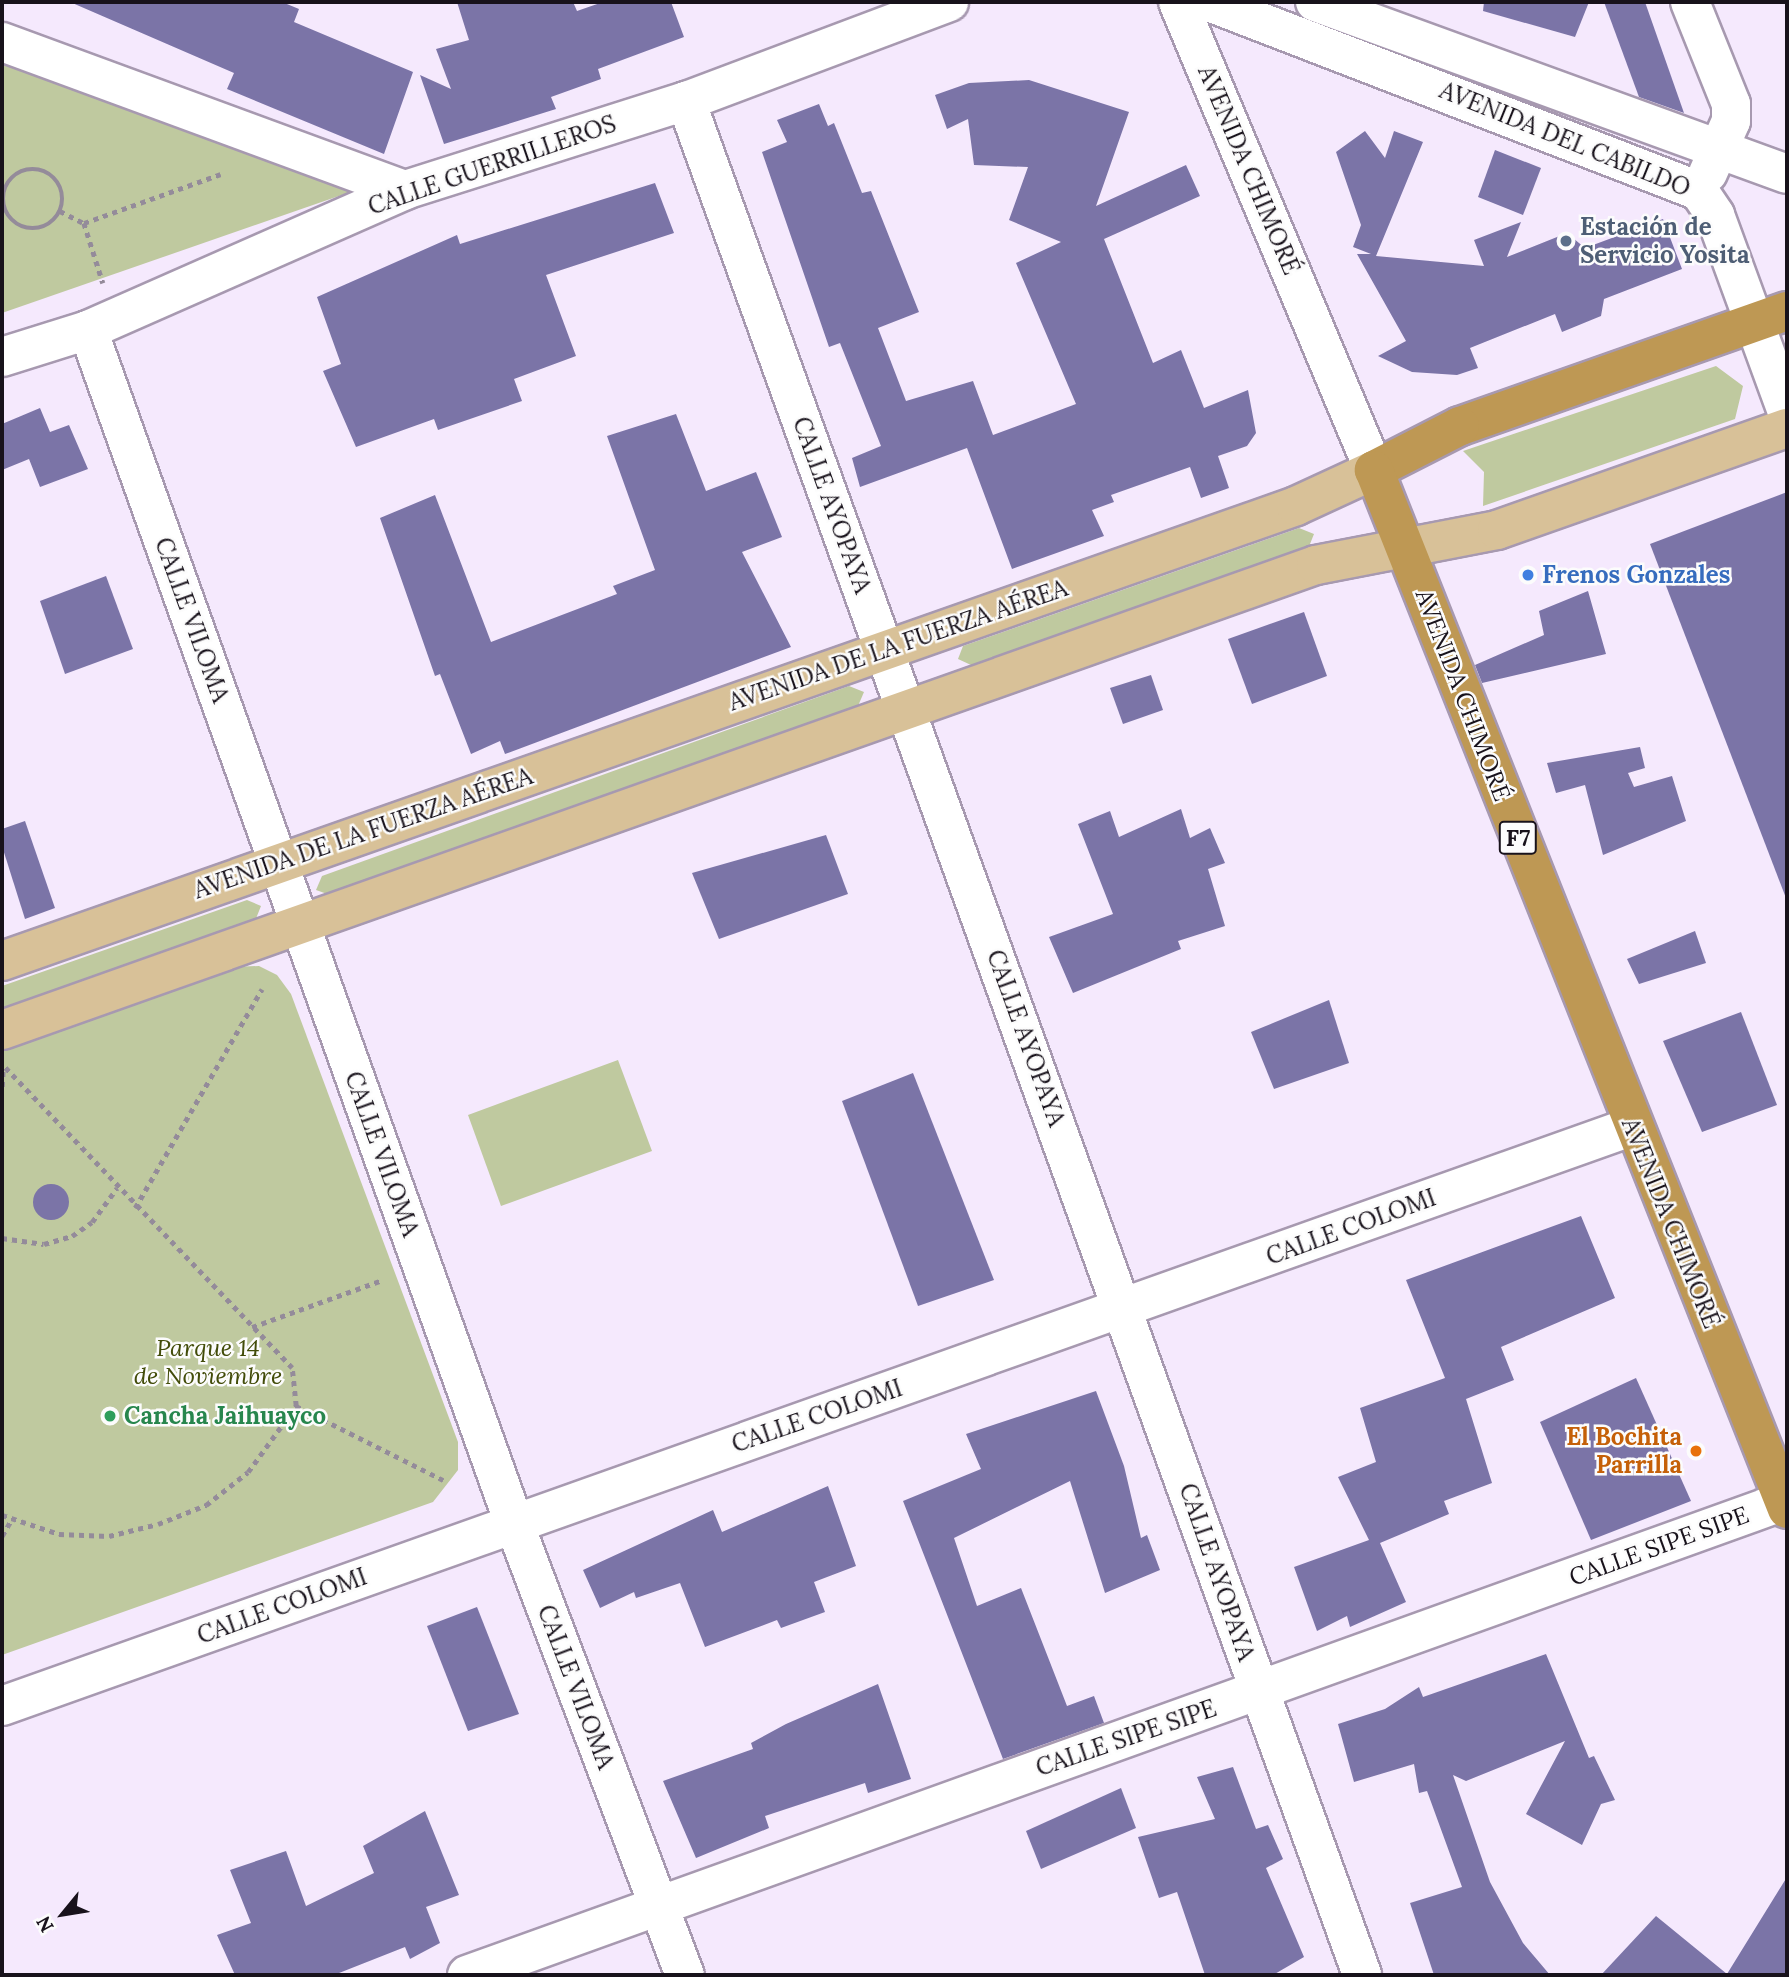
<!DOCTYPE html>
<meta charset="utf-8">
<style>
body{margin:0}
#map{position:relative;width:1789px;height:1977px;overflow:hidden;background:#f5e9fd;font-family:Lora,serif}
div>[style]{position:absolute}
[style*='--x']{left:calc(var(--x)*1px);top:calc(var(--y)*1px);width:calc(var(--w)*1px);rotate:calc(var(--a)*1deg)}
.green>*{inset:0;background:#bfc99f}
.building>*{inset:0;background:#7b74a7}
.round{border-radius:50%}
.path>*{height:4.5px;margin-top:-2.25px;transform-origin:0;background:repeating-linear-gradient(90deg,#948b9a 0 5px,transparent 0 10px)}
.path>.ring{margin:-2.25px;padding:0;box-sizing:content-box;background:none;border:4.5px solid #948b9a;border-radius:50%}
.roads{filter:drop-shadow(2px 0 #a799b0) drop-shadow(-2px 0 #a799b0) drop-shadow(0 2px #a799b0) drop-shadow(0 -2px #a799b0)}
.minor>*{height:38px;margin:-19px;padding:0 19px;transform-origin:19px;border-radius:19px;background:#fff}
.major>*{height:38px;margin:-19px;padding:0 19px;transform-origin:19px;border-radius:19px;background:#d8c198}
.highway>*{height:38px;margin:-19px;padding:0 19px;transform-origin:19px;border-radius:19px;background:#be9854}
.dots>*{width:19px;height:19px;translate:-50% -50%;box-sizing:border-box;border:4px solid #fcfcfc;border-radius:50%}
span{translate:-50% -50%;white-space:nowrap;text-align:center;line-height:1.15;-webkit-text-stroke:5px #fcfcfc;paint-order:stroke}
.shield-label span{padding:2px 5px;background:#fcfcfc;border:2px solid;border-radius:5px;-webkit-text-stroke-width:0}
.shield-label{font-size:23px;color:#18121b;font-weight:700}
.street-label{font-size:24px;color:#18121b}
.service-label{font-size:24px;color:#4e5e75;font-weight:700}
.left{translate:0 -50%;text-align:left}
.shop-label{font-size:24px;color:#366cbe;font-weight:700}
.park-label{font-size:24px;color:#424c09;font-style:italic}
.leisure-label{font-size:24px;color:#27864d;font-weight:700}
.food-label{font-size:24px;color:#c56008;font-weight:700}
.right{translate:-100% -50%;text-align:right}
.frame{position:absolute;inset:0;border:4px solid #18121b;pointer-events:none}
.north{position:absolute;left:28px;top:1879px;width:70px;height:70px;-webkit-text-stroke:5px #fcfcfc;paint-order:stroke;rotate:240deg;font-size:19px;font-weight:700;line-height:28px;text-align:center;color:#18121b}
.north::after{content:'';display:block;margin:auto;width:24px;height:32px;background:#18121b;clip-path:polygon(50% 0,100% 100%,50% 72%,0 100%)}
</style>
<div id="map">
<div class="green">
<div style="clip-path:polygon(2px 57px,359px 189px,2px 313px)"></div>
<div style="clip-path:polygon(1716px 366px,1743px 386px,1735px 419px,1483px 506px,1484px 472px,1463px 451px)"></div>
<div style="clip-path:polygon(1299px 528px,1314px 534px,1308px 549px,971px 665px,958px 659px,963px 646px)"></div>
<div style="clip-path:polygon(849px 686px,864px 692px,858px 706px,330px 895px,316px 890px,322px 876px)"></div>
<div style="clip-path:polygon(247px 900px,261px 906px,255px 921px,2px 1009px,2px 986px)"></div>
<div style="clip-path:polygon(259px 966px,277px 975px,291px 994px,458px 1442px,458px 1470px,433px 1502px,2px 1655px,2px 1048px,232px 967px)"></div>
<div style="clip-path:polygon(618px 1060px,652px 1151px,501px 1206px,468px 1115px)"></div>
</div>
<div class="building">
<div style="clip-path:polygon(70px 2px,282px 2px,299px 9px,294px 22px,413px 72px,384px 154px,227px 89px,234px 73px)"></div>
<div style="clip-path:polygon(457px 2px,573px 2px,577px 11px,603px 2px,671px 2px,684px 37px,598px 69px,601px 79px,551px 97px,556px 109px,444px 144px,420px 75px,451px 89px,436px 49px,469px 40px)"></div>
<div style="clip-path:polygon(1484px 2px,1589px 2px,1575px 37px,1483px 11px)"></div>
<div style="clip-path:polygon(1604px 2px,1645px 2px,1684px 113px,1639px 97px)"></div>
<div style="clip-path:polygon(1029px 80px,1129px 112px,1096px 206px,1186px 165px,1200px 196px,1104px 239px,1153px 363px,1181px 350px,1204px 408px,1248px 390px,1256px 433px,1247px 446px,1218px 456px,1229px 488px,1201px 498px,1190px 467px,1111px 495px,1114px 502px,1092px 510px,1104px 536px,1012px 569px,967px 448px,860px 487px,852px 458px,881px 446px,840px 343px,829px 347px,762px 152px,787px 142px,777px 120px,819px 104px,828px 126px,834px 123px,862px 193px,871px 191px,919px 312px,878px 328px,906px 401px,973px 381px,993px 435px,1076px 404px,1016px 263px,1061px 242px,1009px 220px,1028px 167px,974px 165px,968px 119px,947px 129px,935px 95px,969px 83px)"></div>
<div style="clip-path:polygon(1365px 131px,1385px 158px,1394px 131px,1423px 142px,1376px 256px,1484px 266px,1474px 240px,1521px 222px,1507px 257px,1567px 233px,1585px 248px,1663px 219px,1682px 269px,1604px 299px,1601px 316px,1562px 332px,1555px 314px,1470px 348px,1478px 368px,1457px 375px,1412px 372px,1378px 356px,1406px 341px,1357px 254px,1371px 254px,1353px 247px,1361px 225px,1336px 152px)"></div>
<div style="clip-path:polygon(1495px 150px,1541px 168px,1523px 215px,1478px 197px)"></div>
<div style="clip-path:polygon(655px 183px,674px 233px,546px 275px,576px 356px,514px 379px,522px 401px,438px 430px,434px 419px,356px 447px,323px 371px,341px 364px,317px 297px,457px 235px,460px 244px)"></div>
<div style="clip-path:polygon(40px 408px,50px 432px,69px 425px,88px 469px,40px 487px,29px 459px,2px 470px,2px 424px)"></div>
<div style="clip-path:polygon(676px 414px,706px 491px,756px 472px,782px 537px,742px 552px,791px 647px,505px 754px,500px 741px,471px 754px,440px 674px,435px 676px,380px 518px,435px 495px,491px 642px,617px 594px,613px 586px,655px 570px,607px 436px)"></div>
<div style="clip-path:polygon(1787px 492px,1787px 898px,1786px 898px,1650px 544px)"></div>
<div style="clip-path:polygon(106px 576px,133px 649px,65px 674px,40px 601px)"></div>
<div style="clip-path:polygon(1588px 591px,1606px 654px,1482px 683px,1475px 665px,1544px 635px,1539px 611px)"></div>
<div style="clip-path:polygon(1304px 612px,1327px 676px,1252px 704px,1228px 639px)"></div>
<div style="clip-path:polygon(1151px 675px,1163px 710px,1123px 724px,1110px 688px)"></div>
<div style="clip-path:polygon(1640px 747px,1645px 768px,1628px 773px,1634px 787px,1672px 776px,1686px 821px,1603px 855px,1585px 785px,1556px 793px,1547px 763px)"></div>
<div style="clip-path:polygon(1181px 809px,1190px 838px,1210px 828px,1225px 863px,1208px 869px,1225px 926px,1178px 941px,1181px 949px,1073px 993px,1049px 937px,1113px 914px,1078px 824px,1110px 811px,1119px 837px)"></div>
<div style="clip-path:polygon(25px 821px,55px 908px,25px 919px,2px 846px,2px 829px)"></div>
<div style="clip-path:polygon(826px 835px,848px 894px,719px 939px,692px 873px)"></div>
<div style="clip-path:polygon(1695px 931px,1706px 963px,1639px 984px,1627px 959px)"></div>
<div style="clip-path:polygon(1329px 1000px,1349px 1063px,1274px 1089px,1251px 1032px)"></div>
<div style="clip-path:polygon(1741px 1012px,1777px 1105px,1702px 1132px,1663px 1041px)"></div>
<div style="clip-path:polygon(913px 1073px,994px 1280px,918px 1306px,842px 1101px)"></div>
<div class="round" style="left:33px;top:1184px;width:36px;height:36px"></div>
<div style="clip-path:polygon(1581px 1216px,1615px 1298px,1501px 1347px,1514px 1380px,1466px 1399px,1492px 1483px,1444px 1501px,1449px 1514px,1380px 1543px,1406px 1602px,1350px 1627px,1347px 1616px,1317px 1631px,1294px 1567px,1369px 1540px,1338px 1477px,1376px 1462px,1360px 1408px,1445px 1378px,1406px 1280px)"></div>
<div style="clip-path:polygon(1636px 1378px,1691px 1501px,1591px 1540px,1540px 1422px)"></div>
<div style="clip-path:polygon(1096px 1391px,1124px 1466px,1141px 1538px,1147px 1535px,1160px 1570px,1105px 1593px,1070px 1481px,954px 1538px,977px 1606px,1021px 1588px,1067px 1706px,1094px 1696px,1104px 1723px,1003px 1759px,903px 1501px,981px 1469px,966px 1434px)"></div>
<div style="clip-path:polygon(828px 1486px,856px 1566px,814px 1582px,825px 1612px,781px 1628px,777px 1620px,705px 1647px,680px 1583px,636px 1598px,634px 1592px,600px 1608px,583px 1570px,713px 1510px,722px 1532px)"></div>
<div style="clip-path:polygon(477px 1607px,519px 1714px,468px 1731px,427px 1626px)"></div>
<div style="clip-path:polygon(1546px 1654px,1589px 1758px,1594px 1756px,1615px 1800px,1601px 1804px,1582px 1845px,1526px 1814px,1565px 1741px,1466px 1781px,1453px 1775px,1490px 1882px,1523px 1943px,1550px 1975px,1434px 1975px,1410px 1903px,1462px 1887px,1427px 1791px,1419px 1793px,1414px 1764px,1354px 1782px,1338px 1724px,1385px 1709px,1419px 1687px,1423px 1697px)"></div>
<div style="clip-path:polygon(878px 1684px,911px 1779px,868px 1793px,865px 1783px,765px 1816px,769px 1828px,696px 1858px,663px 1781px,753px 1749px,751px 1743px,786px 1724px)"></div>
<div style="clip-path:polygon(1233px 1767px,1256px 1829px,1268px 1825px,1283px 1859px,1266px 1868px,1304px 1957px,1273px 1975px,1205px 1975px,1177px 1892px,1159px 1898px,1138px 1837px,1215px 1819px,1197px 1777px)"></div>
<div style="clip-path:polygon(1121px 1788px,1136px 1828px,1041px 1869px,1026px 1831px)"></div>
<div style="clip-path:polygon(425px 1811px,459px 1895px,426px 1907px,440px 1943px,410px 1959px,405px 1947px,334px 1975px,235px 1975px,217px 1935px,251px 1923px,230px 1870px,286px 1851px,306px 1906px,374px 1873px,363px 1846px)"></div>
<div style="clip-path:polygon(1787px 1877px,1787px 1975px,1601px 1975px,1656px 1916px,1727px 1974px)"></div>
</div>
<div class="path">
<div class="ring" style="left:3px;top:169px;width:55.5px;height:55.5px"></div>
<div style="--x:60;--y:211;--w:27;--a:27"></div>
<div style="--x:84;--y:223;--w:145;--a:-19.7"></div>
<div style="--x:84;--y:223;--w:63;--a:72.4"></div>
<div style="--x:2;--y:1087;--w:20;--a:-87"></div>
<div style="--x:135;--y:1208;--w:253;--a:-59.9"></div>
<div style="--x:2;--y:1238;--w:42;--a:8.1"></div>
<div style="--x:44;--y:1244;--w:29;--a:-16"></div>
<div style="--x:72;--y:1236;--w:24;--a:-35"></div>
<div style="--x:92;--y:1222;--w:42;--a:-53.7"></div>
<div style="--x:252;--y:1327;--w:136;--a:-19.8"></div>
<div style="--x:296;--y:1406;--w:165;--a:26.7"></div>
<div style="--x:2;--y:1515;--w:60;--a:18.4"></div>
<div style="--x:59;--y:1534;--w:50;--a:2.3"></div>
<div style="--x:109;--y:1536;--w:50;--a:-13.8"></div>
<div style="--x:158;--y:1524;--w:52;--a:-21.6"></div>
<div style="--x:206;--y:1505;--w:53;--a:-38.2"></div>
<div style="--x:248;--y:1472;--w:82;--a:-54"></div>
<div style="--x:296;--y:1406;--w:38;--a:-96"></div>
<div style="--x:292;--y:1368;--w:417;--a:-133.7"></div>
<div style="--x:2;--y:1536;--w:16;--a:-60"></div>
</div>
<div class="roads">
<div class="minor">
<div style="--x:1178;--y:2;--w:507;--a:67.28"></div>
<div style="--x:1209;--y:2;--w:525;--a:21.09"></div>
<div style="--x:1699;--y:191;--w:29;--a:56"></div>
<div style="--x:1715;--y:215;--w:210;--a:69.9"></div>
<div style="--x:1315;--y:2;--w:502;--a:20.02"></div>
<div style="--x:1690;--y:2;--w:110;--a:68.1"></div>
<div style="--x:1731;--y:104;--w:17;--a:90"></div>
<div style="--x:1731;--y:121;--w:57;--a:113.9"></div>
<div style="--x:2;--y:42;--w:429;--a:20.2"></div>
<div style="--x:686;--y:101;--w:1992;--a:70.16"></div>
<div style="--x:88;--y:330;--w:1267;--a:70.35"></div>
<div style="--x:514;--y:1523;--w:483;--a:69.3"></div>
<div style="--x:2;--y:357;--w:90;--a:-17.4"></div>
<div style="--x:88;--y:330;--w:347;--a:-23.8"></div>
<div style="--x:405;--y:190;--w:295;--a:-17.6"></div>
<div style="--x:686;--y:101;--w:281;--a:-20.6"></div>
<div style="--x:2;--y:1706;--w:1729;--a:-19.57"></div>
<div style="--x:467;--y:1975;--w:1400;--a:-19.79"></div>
</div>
<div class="major">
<div style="--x:2;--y:961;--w:1372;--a:-19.37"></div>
<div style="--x:1296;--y:506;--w:86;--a:-24.8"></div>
<div style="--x:2;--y:1030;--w:1394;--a:-19.49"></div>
<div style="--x:1316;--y:565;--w:184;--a:-10.9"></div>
<div style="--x:1497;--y:530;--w:307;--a:-19.4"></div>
</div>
<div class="highway">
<div style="--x:1787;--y:311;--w:347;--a:160.6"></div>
<div style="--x:1460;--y:426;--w:97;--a:152.9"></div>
<div style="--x:1374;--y:470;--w:1118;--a:68.32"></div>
</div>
</div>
<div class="dots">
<div style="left:1566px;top:241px;background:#5c6f8a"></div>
<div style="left:1528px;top:575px;background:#3f7fe0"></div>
<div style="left:110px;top:1416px;background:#2e9e5b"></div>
<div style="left:1696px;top:1451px;background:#e8710a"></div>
</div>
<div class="shield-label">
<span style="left:1518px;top:838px">F7</span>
</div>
<div class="street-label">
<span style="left:1565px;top:139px;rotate:22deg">AVENIDA DEL CABILDO</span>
<span style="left:492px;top:165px;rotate:-19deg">CALLE GUERRILLEROS</span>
<span style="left:1249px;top:170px;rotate:67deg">AVENIDA CHIMORÉ</span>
<span style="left:832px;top:505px;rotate:70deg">CALLE AYOPAYA</span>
<span style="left:192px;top:620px;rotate:70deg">CALLE VILOMA</span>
<span style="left:898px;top:645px;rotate:-19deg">AVENIDA DE LA FUERZA AÉREA</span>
<span style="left:1463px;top:695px;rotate:69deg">AVENIDA CHIMORÉ</span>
<span style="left:363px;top:833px;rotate:-19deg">AVENIDA DE LA FUERZA AÉREA</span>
<span style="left:1026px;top:1038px;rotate:70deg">CALLE AYOPAYA</span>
<span style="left:382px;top:1154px;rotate:70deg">CALLE VILOMA</span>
<span style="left:1671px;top:1223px;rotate:68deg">AVENIDA CHIMORÉ</span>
<span style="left:1351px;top:1227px;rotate:-20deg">CALLE COLOMI</span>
<span style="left:817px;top:1416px;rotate:-19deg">CALLE COLOMI</span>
<span style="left:1659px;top:1546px;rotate:-20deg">CALLE SIPE SIPE</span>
<span style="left:1217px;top:1572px;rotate:71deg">CALLE AYOPAYA</span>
<span style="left:282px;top:1606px;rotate:-20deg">CALLE COLOMI</span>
<span style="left:576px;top:1687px;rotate:69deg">CALLE VILOMA</span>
<span style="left:1126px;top:1738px;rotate:-19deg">CALLE SIPE SIPE</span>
</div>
<div class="service-label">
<span class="left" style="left:1580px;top:241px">Estación de<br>Servicio Yosita</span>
</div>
<div class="shop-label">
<span class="left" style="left:1542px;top:575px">Frenos Gonzales</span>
</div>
<div class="park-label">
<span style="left:208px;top:1362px">Parque 14<br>de Noviembre</span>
</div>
<div class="leisure-label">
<span class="left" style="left:124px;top:1416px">Cancha Jaihuayco</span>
</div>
<div class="food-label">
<span class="right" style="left:1682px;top:1451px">El Bochita<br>Parrilla</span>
</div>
<div class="frame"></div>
<div class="north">N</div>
</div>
